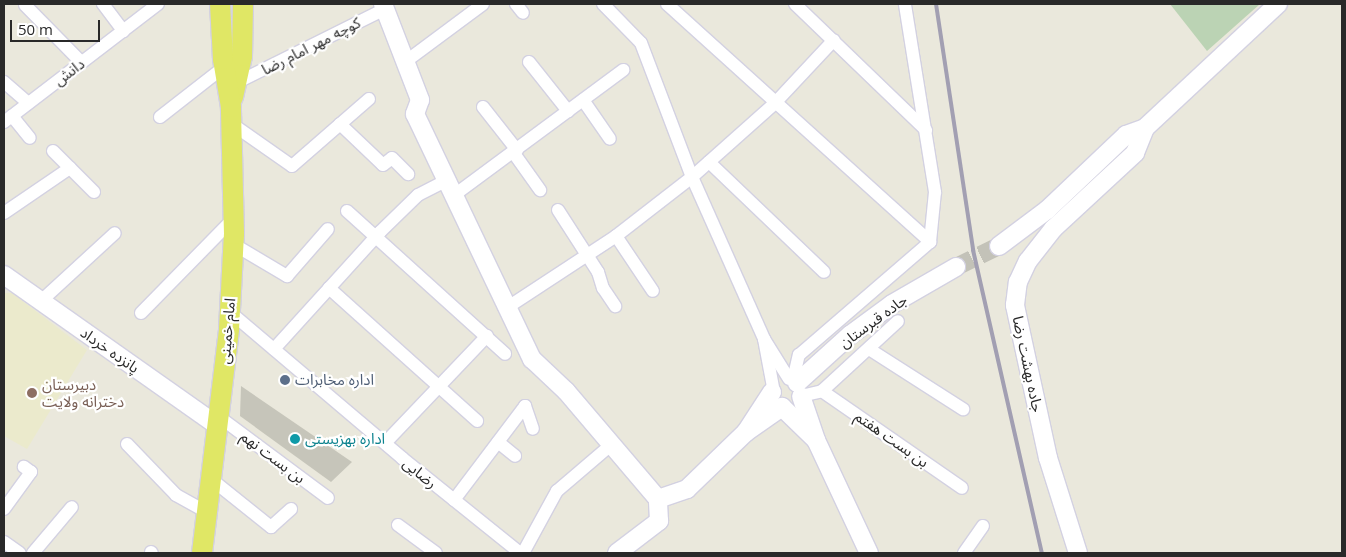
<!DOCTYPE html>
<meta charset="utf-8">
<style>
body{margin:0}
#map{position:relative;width:1346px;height:557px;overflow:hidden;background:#eae8dc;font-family:"Open Sans","Noto Sans Arabic",sans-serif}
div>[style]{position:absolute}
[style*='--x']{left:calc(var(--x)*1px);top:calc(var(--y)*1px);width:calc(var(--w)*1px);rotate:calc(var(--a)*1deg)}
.education>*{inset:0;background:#ebeacc}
.cemetery>*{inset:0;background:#bbd3b4}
.building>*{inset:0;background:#c6c5ba}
.secondary-tunnel>*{height:18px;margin-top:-9px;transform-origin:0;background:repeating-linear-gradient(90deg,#c3c2b8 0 18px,transparent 0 27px)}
.roads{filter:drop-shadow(1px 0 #d3d1e1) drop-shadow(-1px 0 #d3d1e1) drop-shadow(0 1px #d3d1e1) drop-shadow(0 -1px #d3d1e1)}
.street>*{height:12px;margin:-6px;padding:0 6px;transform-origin:6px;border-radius:6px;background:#fff}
.secondary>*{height:18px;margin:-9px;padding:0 9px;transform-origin:9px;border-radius:9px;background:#fff}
.primary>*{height:20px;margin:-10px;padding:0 10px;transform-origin:10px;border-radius:10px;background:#e0e765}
.rail>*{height:4px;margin:-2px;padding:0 2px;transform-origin:2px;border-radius:2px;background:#a29fb2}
.dots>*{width:14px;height:14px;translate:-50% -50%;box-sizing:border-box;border:2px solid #fff;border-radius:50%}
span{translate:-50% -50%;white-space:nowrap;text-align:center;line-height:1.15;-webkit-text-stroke:4.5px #fff;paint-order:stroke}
.street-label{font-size:15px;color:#292929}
.service-label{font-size:15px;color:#4e5e75}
.left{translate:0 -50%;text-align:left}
.education-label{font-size:15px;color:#785e54}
.culture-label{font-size:15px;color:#0d838f}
.frame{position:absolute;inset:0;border:5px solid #292929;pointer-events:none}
.scale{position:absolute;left:10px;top:20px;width:90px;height:22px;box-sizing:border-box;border:2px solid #292929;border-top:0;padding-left:6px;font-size:15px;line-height:18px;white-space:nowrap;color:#292929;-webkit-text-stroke:4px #fff;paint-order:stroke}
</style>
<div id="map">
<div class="education">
<div style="clip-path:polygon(4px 293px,12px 293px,87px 350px,27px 449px,4px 436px)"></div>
</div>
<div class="cemetery">
<div style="clip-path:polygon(1170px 4px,1260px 4px,1207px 51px)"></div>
</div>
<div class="building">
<div style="clip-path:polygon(241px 386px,352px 462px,331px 482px,240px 416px)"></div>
</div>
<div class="secondary-tunnel">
<div style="--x:956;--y:267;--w:48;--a:-26"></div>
</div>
<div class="roads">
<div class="street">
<div style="--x:103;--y:4;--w:34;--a:53"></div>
<div style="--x:516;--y:4;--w:11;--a:52"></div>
<div style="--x:603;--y:4;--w:54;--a:45.7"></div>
<div style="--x:641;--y:43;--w:143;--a:69.2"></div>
<div style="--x:692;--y:177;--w:177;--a:66"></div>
<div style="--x:667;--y:4;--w:355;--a:42.1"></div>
<div style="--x:795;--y:4;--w:182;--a:43.9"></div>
<div style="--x:25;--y:5;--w:80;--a:45.5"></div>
<div style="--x:405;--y:62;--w:97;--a:-36.6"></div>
<div style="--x:529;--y:62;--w:63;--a:51.5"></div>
<div style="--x:4;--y:82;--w:32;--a:41"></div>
<div style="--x:236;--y:83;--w:166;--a:-26.4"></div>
<div style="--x:583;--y:100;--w:47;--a:55.3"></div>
<div style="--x:483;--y:107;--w:55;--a:51.7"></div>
<div style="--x:12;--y:116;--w:28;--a:51"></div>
<div style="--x:160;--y:117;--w:81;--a:-38"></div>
<div style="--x:4;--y:122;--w:194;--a:-37.5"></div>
<div style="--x:232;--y:124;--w:73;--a:35"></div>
<div style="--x:292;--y:166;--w:102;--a:-41"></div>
<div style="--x:340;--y:124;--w:59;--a:43.6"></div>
<div style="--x:383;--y:165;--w:11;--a:-38"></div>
<div style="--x:392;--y:158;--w:23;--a:45"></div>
<div style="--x:53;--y:151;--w:58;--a:45"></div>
<div style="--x:513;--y:152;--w:47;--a:54.6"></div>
<div style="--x:709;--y:162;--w:159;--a:43.7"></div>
<div style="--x:453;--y:196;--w:212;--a:-36.5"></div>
<div style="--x:558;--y:210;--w:74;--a:57.2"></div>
<div style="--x:598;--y:272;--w:17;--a:73"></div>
<div style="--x:603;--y:288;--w:22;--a:56"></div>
<div style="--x:347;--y:211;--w:213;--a:42.1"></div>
<div style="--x:4;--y:213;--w:80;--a:-34.3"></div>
<div style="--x:616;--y:236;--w:66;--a:56.1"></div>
<div style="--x:233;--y:244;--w:63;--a:30.7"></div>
<div style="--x:287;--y:276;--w:62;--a:-48.9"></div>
<div style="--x:329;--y:288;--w:199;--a:41.9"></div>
<div style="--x:41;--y:301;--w:100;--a:-42.6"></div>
<div style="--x:508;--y:307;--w:129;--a:-33.3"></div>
<div style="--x:616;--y:236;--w:96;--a:-37.8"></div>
<div style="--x:692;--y:177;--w:111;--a:-41.7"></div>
<div style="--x:775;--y:103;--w:86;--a:-46.9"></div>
<div style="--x:230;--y:312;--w:226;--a:40.3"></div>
<div style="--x:402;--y:458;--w:151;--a:38.8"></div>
<div style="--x:141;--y:313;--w:132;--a:-45.6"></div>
<div style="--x:274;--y:349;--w:158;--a:-47.8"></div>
<div style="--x:380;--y:232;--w:53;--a:-44.2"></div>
<div style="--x:418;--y:195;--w:31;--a:-27"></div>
<div style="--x:869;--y:349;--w:112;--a:32.6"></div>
<div style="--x:793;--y:380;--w:26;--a:-77"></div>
<div style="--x:799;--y:355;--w:173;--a:-40.8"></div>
<div style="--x:930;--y:242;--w:50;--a:-84.3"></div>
<div style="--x:935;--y:192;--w:190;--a:-99.1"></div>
<div style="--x:773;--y:387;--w:49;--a:-100.6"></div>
<div style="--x:764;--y:339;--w:47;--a:58"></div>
<div style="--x:822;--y:391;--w:170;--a:34.7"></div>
<div style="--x:801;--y:396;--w:22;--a:-13"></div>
<div style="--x:822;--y:391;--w:103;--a:-42.6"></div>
<div style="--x:218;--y:416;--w:137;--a:36.7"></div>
<div style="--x:498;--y:442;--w:22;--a:39"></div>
<div style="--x:385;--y:443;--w:148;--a:-46.4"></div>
<div style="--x:127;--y:444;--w:71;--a:46.1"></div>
<div style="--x:176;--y:495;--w:35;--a:29"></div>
<div style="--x:211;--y:479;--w:77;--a:38.7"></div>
<div style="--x:271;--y:527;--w:27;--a:-42"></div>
<div style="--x:454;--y:500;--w:118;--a:-52.9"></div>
<div style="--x:525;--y:406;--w:24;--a:71"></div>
<div style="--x:4;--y:509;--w:46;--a:-53.9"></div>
<div style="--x:31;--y:472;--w:9;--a:-144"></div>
<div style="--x:398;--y:525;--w:47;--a:36.4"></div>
<div style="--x:4;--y:542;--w:19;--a:35"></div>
<div style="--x:151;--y:552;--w:1;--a:45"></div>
<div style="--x:33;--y:553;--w:60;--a:-49.7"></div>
<div style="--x:523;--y:553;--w:71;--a:-61.3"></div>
<div style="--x:557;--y:491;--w:72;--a:-40.5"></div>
<div style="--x:964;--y:553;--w:33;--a:-55"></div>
</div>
<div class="secondary">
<div style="--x:383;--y:4;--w:103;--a:68.9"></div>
<div style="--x:420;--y:100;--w:15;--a:110"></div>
<div style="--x:415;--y:114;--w:272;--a:64.5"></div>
<div style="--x:532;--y:359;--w:47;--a:43.3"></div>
<div style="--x:566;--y:391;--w:142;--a:49.6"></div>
<div style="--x:999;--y:246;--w:60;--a:-36.9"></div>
<div style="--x:1047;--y:210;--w:109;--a:-43.5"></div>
<div style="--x:1126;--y:135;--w:20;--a:-20"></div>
<div style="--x:1145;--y:128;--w:182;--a:-43"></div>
<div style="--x:4;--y:275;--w:261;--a:35.2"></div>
<div style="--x:797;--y:383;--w:72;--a:-42.2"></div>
<div style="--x:850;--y:335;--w:52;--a:-36.4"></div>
<div style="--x:892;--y:304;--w:74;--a:-30"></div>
<div style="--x:772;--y:392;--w:48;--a:123"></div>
<div style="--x:746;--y:432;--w:44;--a:-34.8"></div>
<div style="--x:782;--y:407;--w:47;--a:44.1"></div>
<div style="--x:816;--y:440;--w:46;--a:-108.8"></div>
<div style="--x:816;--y:440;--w:125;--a:64.9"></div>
<div style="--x:617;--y:553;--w:53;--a:-37.3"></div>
<div style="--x:659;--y:521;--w:22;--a:-93"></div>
<div style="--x:658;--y:499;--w:31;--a:-19"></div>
<div style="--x:687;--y:489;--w:82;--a:-44"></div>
<div style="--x:1078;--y:553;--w:100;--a:-107.5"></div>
<div style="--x:1048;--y:458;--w:157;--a:-102.2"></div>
<div style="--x:1015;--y:305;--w:23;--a:-83"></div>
<div style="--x:1018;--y:282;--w:23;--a:-65"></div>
<div style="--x:1028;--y:261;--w:41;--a:-52"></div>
<div style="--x:1053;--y:229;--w:112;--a:-42.8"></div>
<div style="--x:1135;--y:153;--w:27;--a:-68"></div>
</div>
<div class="primary">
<div style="--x:233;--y:97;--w:42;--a:-77.6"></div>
<div style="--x:242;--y:56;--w:52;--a:-88.9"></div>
<div style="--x:202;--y:553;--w:226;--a:-83.1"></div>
<div style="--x:229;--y:329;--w:95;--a:-87"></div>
<div style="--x:234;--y:234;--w:127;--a:-91.4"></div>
<div style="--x:231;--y:107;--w:49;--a:-99.5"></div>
<div style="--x:223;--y:59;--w:55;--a:-93.1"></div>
</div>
</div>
<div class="rail">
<div style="--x:936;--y:4;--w:249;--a:81.4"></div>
<div style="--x:973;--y:250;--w:311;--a:77.2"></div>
</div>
<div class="dots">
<div style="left:285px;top:380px;background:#5c6f8a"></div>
<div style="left:32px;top:393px;background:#8d6e63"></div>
<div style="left:295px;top:439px;background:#0f9aa8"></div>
</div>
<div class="street-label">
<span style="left:311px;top:46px;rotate:-27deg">کوچه مهر امام رضا</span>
<span style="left:69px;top:72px;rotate:-37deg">دانش</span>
<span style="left:873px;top:321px;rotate:-36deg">جاده قبرستان</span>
<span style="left:227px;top:331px;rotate:-85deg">امام خمینی</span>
<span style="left:110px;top:350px;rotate:35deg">پانزده خرداد</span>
<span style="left:1028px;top:364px;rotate:78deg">جاده بهشت رضا</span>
<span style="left:892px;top:439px;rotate:35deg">بن بست هفتم</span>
<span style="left:273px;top:457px;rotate:37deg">بن بست نهم</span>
<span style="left:420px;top:473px;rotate:39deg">رضایی</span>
</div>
<div class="service-label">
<span class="left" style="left:295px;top:380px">اداره مخابرات</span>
</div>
<div class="education-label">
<span class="left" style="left:42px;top:393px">دبیرستان<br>دخترانه ولایت</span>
</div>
<div class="culture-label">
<span class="left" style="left:305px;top:439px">اداره بهزیستی</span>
</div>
<div class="frame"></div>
<div class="scale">50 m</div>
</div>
